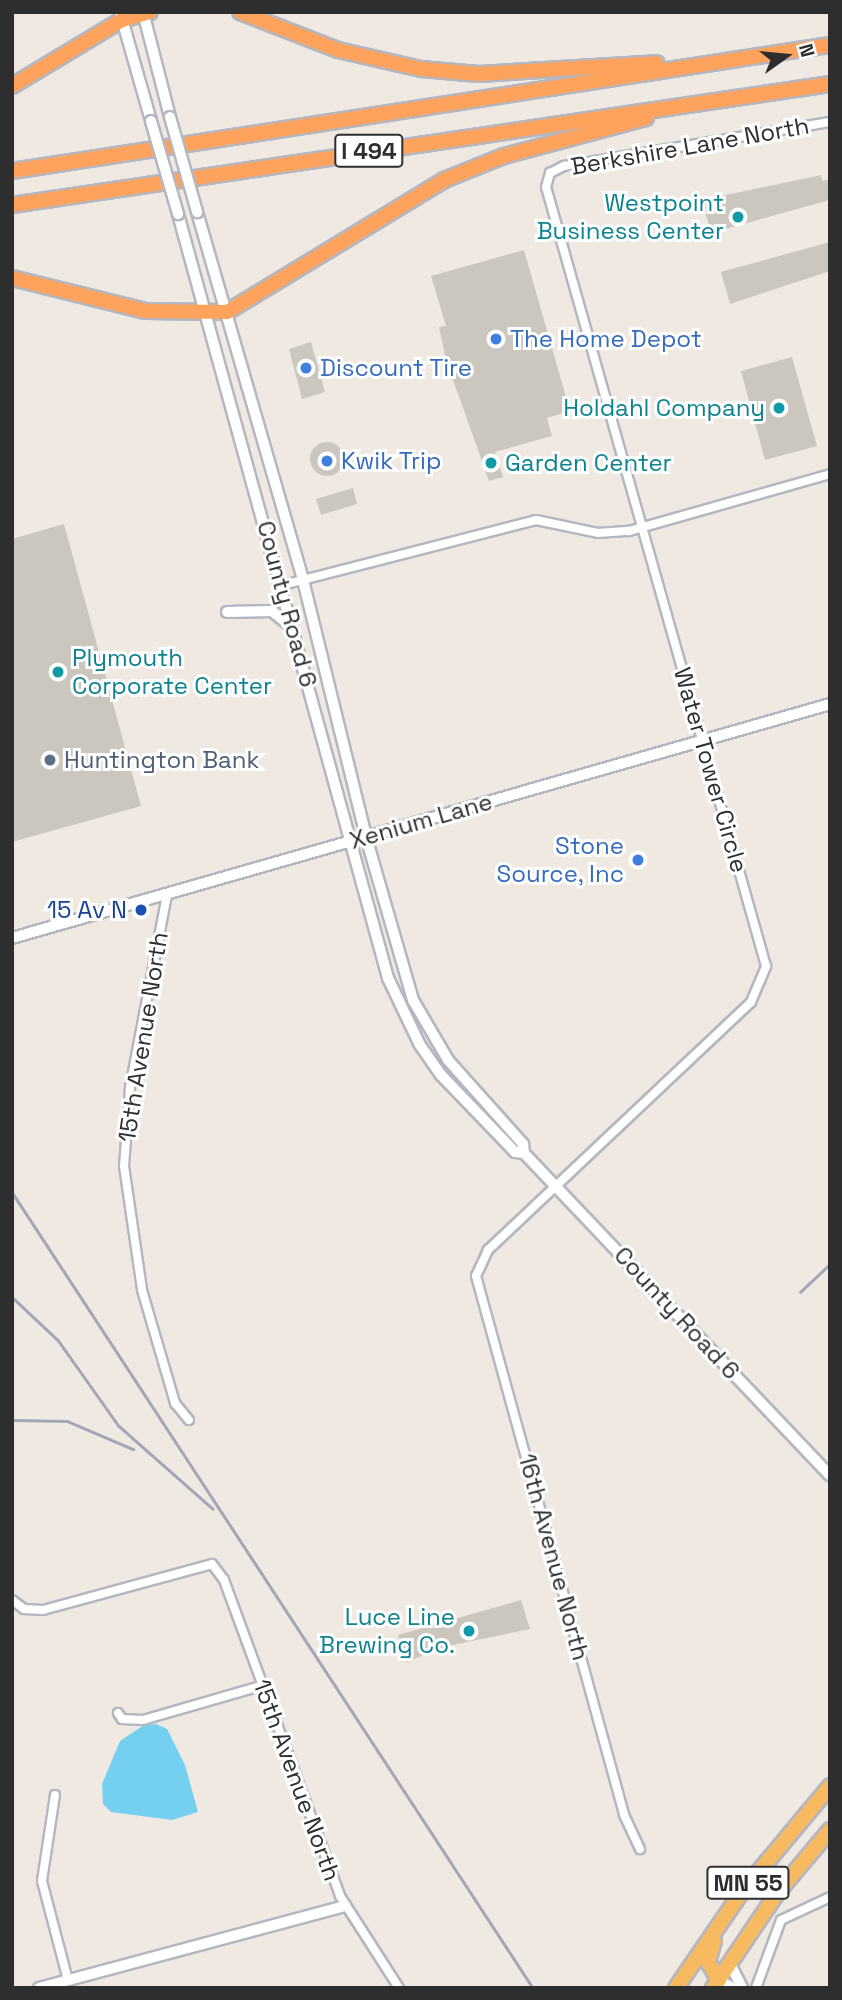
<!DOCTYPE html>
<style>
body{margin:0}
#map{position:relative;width:842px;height:2000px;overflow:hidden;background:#efe9e1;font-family:"Space Grotesk",sans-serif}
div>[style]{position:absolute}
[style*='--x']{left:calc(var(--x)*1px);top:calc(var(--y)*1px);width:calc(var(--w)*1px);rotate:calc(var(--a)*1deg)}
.water>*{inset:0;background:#75cff0}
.building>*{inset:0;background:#cbc7bf}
.round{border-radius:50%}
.roads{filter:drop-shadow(2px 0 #b4b7c1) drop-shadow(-2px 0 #b4b7c1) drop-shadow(0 2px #b4b7c1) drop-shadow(0 -2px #b4b7c1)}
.minor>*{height:8px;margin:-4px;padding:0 4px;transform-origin:4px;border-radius:4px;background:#fff}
.tertiary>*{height:10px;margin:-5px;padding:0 5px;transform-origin:5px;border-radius:5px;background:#fff}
.secondary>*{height:10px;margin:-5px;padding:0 5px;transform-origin:5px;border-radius:5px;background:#fff}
.trunk>*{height:14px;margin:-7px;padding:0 7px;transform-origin:7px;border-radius:7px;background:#f8ba60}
.motorway>*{height:14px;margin:-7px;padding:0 7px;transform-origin:7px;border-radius:7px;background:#ffa35c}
.rail>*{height:2.5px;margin:-1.25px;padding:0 1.25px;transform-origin:1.25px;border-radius:1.25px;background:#a3a6b8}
.bridges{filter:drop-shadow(2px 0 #b4b7c1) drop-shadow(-2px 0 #b4b7c1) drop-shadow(0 2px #b4b7c1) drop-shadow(0 -2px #b4b7c1)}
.secondary-bridge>*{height:10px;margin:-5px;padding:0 5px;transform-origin:5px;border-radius:5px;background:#fff}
.dots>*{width:19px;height:19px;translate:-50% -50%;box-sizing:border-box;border:4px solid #fff;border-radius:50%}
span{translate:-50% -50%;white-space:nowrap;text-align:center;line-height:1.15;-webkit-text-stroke:6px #fff;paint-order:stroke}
.shield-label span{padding:2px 5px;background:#fff;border:2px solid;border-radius:5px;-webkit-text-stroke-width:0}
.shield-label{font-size:23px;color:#2e2e2e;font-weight:700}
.street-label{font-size:24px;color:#2e2e2e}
.culture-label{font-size:24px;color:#0d838f}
.right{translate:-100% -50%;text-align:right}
.left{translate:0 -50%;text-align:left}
.shop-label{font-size:24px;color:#366cbe}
.service-label{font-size:24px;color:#4e5e75}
.transit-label{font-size:24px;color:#164399}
.frame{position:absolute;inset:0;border:14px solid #2e2e2e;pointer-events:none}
.north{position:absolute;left:751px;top:21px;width:70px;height:70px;-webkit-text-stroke:5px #fff;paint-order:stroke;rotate:75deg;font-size:19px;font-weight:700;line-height:28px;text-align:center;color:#2e2e2e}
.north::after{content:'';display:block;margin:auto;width:24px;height:32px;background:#2e2e2e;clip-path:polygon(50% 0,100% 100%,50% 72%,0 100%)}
</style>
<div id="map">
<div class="water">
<div style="clip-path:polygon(156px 1724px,167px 1729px,185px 1765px,198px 1812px,172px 1820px,111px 1812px,103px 1804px,102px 1784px,120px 1741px,144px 1725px)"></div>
</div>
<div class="building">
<div style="clip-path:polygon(821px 175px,822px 181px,830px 179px,830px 200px,711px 233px,702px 200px)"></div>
<div style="clip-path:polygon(830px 242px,830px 271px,730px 304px,721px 272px)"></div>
<div style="clip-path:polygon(524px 250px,570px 411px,547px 418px,552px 436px,495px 452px,503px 477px,489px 481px,446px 360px,439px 327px,446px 326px,431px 276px)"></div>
<div style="clip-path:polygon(311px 342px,325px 392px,302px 399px,289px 349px)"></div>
<div style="clip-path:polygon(792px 357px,817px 446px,765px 460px,741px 371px)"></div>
<div class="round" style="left:310px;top:442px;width:34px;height:34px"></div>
<div style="clip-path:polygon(353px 488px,357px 504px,321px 515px,316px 499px)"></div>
<div style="clip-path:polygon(64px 524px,141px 806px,12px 842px,12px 539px)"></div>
<div style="clip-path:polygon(521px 1600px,530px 1629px,448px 1646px,406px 1662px,398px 1635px)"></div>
</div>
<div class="roads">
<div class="minor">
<div style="--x:283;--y:585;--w:261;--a:-14.4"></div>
<div style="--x:536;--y:520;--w:63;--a:11.8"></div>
<div style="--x:598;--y:533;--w:31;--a:-4"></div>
<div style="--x:629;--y:531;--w:209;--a:-15.8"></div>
<div style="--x:167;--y:895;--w:197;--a:100.9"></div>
<div style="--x:130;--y:1088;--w:78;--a:94.4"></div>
<div style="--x:124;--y:1166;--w:125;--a:81.7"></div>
<div style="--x:142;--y:1290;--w:118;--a:73.7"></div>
<div style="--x:175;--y:1403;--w:22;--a:51"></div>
<div style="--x:12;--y:1600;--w:15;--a:37"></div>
<div style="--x:24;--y:1609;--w:19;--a:3"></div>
<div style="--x:43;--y:1610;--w:175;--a:-15.2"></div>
<div style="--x:212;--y:1564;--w:20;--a:53"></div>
<div style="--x:224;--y:1580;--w:337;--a:69.8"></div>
<div style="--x:340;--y:1896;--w:109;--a:57.3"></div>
<div style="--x:118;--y:1713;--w:7;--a:56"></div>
<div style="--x:122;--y:1719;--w:21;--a:3"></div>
<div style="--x:143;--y:1720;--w:123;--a:-16.1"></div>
<div style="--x:55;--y:1795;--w:87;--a:98.6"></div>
<div style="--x:42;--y:1881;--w:102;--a:75.3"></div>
<div style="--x:640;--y:1849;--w:38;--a:-115"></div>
<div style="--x:624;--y:1814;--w:558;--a:-105.38"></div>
<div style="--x:476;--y:1276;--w:29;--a:-65"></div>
<div style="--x:488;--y:1250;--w:361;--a:-43.3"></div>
<div style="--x:751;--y:1002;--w:39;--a:-67"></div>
<div style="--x:766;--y:966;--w:809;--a:-105.77"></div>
<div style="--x:546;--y:187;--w:15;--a:-74"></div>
<div style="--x:550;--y:173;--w:16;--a:-27"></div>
<div style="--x:564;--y:166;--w:270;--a:-9.4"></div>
<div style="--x:756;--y:1988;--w:72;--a:-69.8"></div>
<div style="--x:781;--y:1920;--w:54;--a:-25.1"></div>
</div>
<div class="tertiary">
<div style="--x:730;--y:1964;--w:27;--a:63"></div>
<div style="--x:719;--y:1980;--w:16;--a:30"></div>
<div style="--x:39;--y:1988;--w:317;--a:-15"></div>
</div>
<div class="secondary">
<div style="--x:120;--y:12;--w:113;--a:74.1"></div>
<div style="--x:143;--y:12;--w:108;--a:75.6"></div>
<div style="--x:197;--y:212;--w:383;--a:73.9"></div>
<div style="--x:303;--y:580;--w:265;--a:76.2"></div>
<div style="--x:366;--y:837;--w:170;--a:73.9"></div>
<div style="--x:413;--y:1000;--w:69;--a:59.7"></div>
<div style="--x:448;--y:1060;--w:113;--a:48.2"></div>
<div style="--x:523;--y:1144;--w:9;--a:84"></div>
<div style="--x:524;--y:1153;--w:444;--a:46.5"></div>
<div style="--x:178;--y:214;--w:792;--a:74.63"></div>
<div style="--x:388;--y:978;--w:74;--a:64.5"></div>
<div style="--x:420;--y:1045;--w:37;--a:55"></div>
<div style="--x:441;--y:1075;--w:107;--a:46.1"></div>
<div style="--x:515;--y:1152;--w:9;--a:6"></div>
<div style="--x:227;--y:612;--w:45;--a:-1.3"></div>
<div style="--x:272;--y:611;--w:26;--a:39"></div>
<div style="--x:12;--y:938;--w:851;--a:-15.96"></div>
</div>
<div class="trunk">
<div style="--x:714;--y:1941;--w:22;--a:106"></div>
<div style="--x:708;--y:1962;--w:21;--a:59"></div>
<div style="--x:676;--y:1988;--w:115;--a:-55.6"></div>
<div style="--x:741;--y:1893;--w:139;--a:-50.2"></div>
<div style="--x:713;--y:1988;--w:116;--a:-55.9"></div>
<div style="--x:778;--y:1892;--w:81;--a:-50"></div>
</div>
<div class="motorway">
<div style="--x:240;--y:12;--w:105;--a:21.2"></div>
<div style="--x:338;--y:50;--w:85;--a:12.9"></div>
<div style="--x:421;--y:69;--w:58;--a:4.9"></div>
<div style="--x:479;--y:74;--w:178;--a:-3.5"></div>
<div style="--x:12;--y:86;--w:128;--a:-31"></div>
<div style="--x:122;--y:20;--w:29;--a:-16"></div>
<div style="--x:12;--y:171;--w:828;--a:-8.76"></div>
<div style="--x:12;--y:205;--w:827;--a:-8.41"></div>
<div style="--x:12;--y:278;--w:137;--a:13.9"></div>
<div style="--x:145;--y:311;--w:82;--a:0.7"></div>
<div style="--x:227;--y:312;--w:254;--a:-31.3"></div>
<div style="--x:444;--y:180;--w:65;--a:-21.8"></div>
<div style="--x:504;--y:156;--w:147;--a:-15"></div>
</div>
</div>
<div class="rail">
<div style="--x:12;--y:1192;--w:951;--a:56.79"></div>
<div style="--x:800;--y:1292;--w:41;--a:-43"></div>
<div style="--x:12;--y:1297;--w:63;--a:43.1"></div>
<div style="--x:58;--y:1340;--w:105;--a:54.7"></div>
<div style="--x:119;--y:1426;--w:125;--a:41.4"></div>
<div style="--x:12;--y:1420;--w:55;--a:1"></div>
<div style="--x:67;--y:1421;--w:72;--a:23"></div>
</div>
<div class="bridges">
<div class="secondary-bridge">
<div style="--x:170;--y:117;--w:99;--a:74.1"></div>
<div style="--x:151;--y:121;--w:97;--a:73.8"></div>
</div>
</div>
<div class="dots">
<div style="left:738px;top:217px;background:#0f9aa8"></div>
<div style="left:496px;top:339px;background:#3f7fe0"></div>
<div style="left:306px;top:368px;background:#3f7fe0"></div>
<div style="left:779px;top:408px;background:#0f9aa8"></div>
<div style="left:327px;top:461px;background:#3f7fe0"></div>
<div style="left:491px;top:463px;background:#0f9aa8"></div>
<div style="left:58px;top:672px;background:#0f9aa8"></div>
<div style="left:50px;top:760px;background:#5c6f8a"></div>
<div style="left:638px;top:860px;background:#3f7fe0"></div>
<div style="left:141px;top:910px;background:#1a4fb4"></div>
<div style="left:469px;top:1631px;background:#0f9aa8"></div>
</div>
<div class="shield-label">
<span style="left:369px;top:151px">I 494</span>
<span style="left:748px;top:1883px">MN 55</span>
</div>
<div class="street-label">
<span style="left:690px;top:146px;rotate:-10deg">Berkshire Lane North</span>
<span style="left:287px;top:604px;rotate:75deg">County Road 6</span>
<span style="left:711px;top:770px;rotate:74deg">Water Tower Circle</span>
<span style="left:421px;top:821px;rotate:-16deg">Xenium Lane</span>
<span style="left:143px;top:1037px;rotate:-81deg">15th Avenue North</span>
<span style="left:677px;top:1313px;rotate:47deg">County Road 6</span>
<span style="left:554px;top:1557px;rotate:75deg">16th Avenue North</span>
<span style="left:297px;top:1780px;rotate:70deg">15th Avenue North</span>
</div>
<div class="culture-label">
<span class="right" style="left:724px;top:217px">Westpoint<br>Business Center</span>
<span class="right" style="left:765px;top:408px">Holdahl Company</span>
<span class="left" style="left:505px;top:463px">Garden Center</span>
<span class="left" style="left:72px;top:672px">Plymouth<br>Corporate Center</span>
<span class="right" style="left:455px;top:1631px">Luce Line<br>Brewing Co.</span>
</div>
<div class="shop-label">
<span class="left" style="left:510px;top:339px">The Home Depot</span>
<span class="left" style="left:320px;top:368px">Discount Tire</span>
<span class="left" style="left:341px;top:461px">Kwik Trip</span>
<span class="right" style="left:624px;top:860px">Stone<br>Source, Inc</span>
</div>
<div class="service-label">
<span class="left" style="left:64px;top:760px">Huntington Bank</span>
</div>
<div class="transit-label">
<span class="right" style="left:127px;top:910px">15 Av N</span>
</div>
<div class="frame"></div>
<div class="north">N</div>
</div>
